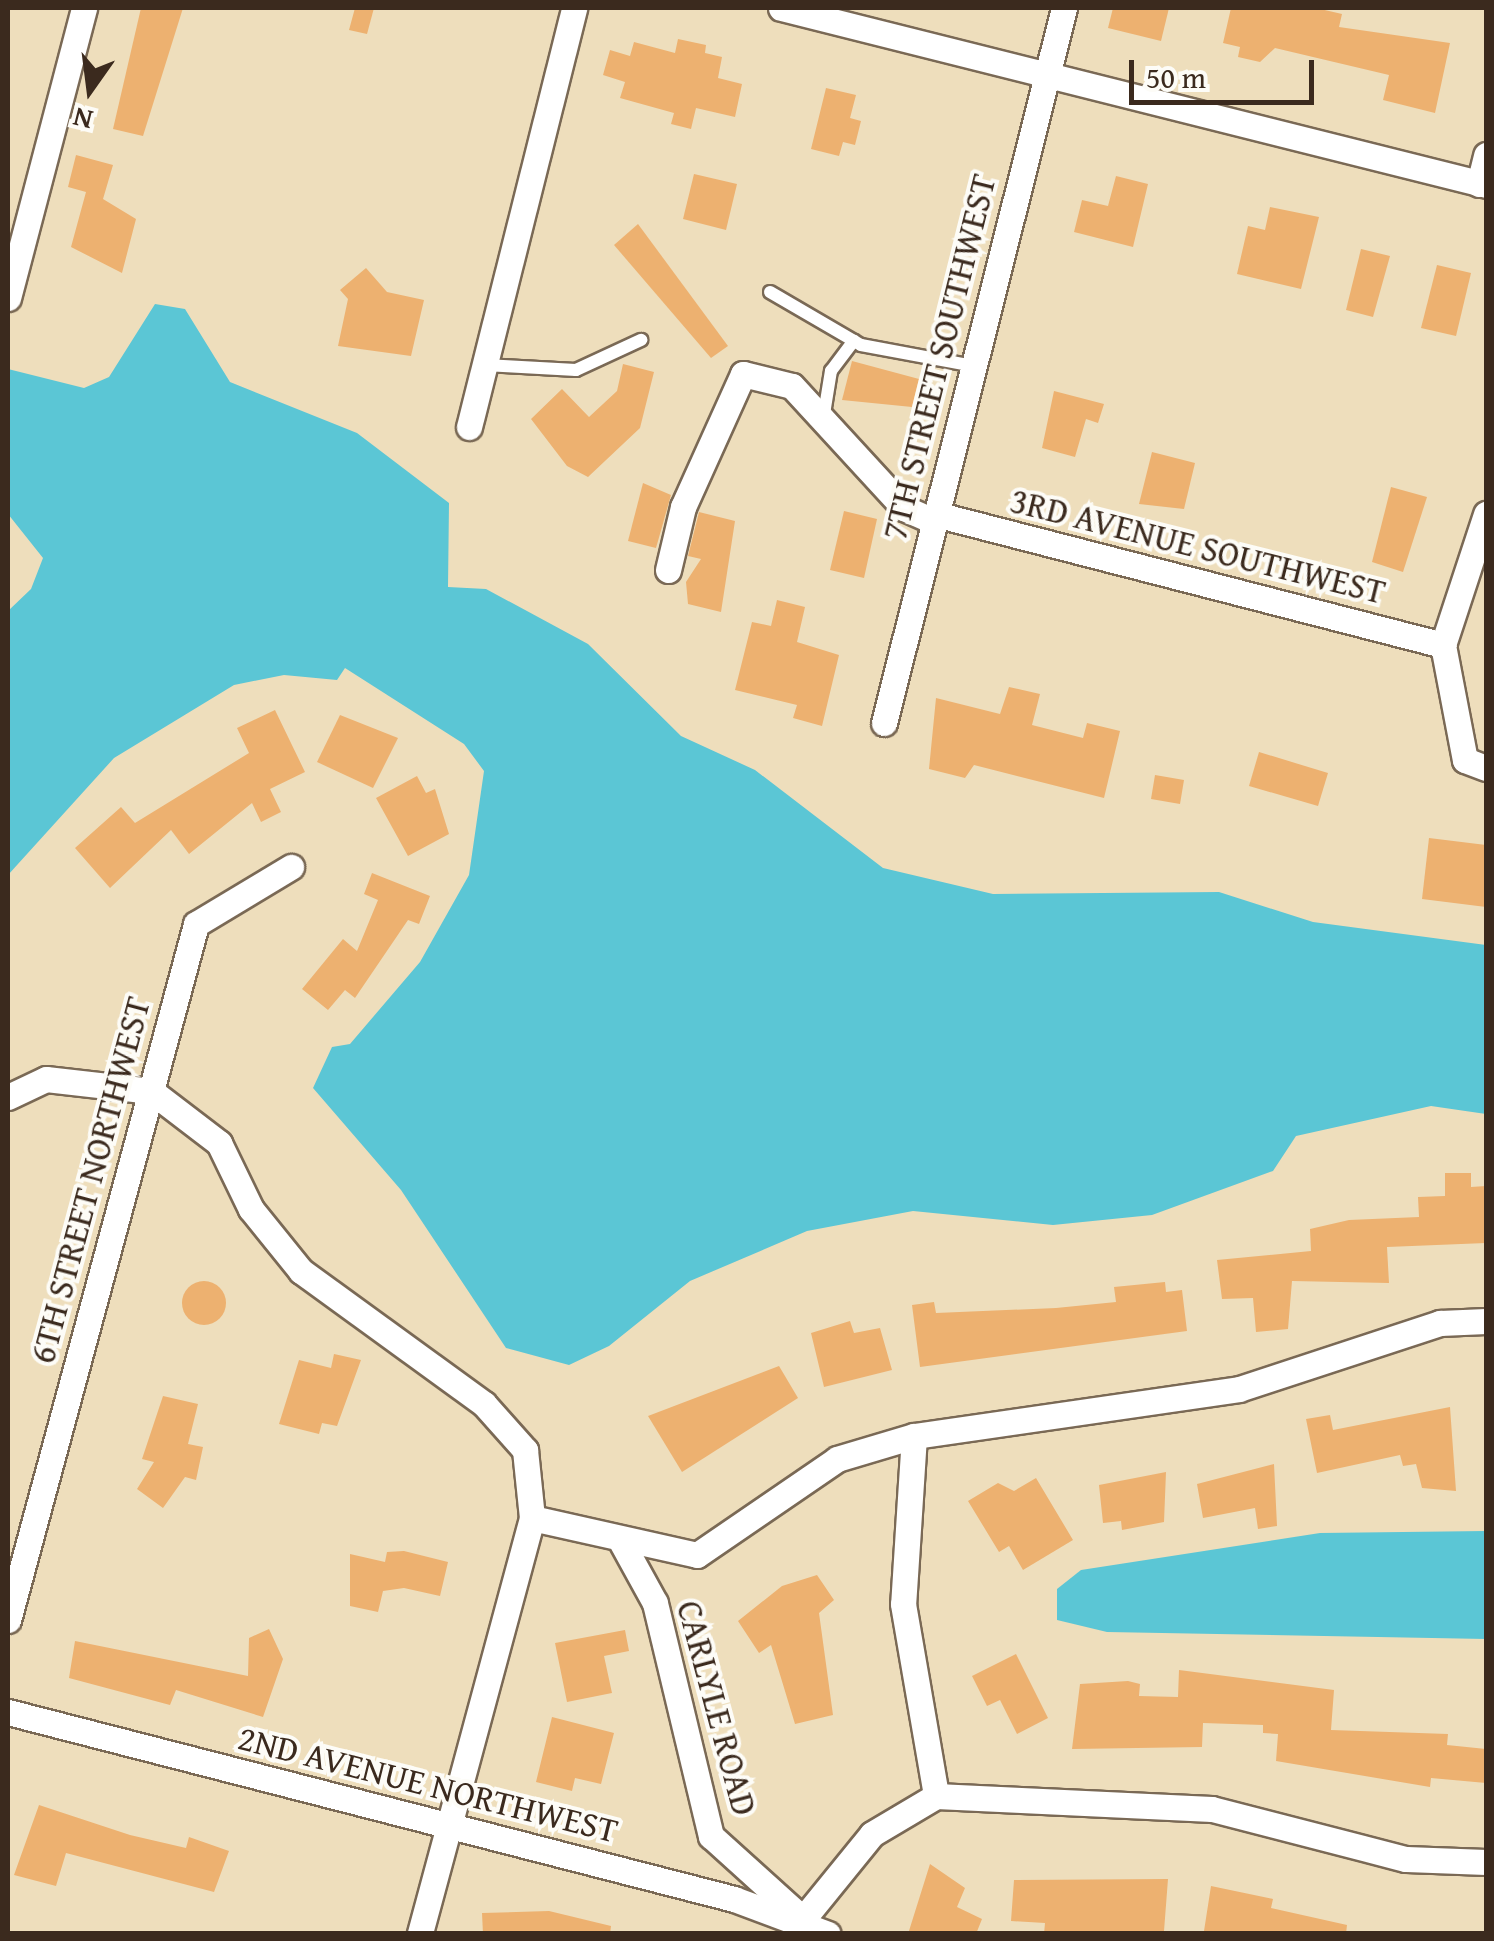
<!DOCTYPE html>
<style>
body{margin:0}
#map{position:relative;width:1494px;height:1941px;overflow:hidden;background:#eedebc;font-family:"Gentium Book Plus",serif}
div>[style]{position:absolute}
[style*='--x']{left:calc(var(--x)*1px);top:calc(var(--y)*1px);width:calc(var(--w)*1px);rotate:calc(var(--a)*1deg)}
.water>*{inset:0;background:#5bc6d5}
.building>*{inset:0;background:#edb170}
.round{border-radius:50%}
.roads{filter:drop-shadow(2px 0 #7a6955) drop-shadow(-2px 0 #7a6955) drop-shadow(0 2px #7a6955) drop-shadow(0 -2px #7a6955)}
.service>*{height:12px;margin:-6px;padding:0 6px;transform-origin:6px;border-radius:6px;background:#fff}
.minor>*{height:25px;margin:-12.5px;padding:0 12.5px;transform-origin:12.5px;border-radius:12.5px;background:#fff}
span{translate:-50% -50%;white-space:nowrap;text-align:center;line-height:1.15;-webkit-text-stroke:8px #fdfcf7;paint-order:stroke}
.street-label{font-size:35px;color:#3b2a1e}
.frame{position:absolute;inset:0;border:10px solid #3b2a1e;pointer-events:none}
.north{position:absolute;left:40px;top:40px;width:100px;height:100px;-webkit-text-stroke:8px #fdfcf7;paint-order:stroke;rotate:194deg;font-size:28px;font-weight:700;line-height:40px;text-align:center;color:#3b2a1e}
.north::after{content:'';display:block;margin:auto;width:35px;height:45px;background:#3b2a1e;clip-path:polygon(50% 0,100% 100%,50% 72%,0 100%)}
.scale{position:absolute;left:1129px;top:60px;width:185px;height:45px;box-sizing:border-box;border:5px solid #3b2a1e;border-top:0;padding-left:12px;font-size:30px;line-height:35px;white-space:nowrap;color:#3b2a1e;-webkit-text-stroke:8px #fdfcf7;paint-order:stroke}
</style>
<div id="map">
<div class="water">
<div style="clip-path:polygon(155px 304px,185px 309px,230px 382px,357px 433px,449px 503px,448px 587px,486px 589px,588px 644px,681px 736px,755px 770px,883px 868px,993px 894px,1219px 892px,1313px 922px,1486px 945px,1486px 1114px,1431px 1106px,1296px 1136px,1273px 1171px,1152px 1215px,1053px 1225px,913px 1211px,807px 1231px,690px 1281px,609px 1346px,569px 1365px,506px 1348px,401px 1190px,313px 1088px,332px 1047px,350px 1044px,420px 962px,469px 875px,484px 771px,464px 744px,345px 668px,337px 680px,284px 675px,234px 685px,114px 758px,8px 875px,8px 611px,31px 589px,43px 558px,8px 514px,8px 369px,84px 388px,109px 377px)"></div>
<div style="clip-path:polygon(1486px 1531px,1486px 1639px,1107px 1632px,1057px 1620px,1057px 1589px,1081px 1570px,1320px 1533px)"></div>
</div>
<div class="building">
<div style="clip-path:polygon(141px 8px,183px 8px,143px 136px,113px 129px)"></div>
<div style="clip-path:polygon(355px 8px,374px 8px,367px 34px,349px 30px)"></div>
<div style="clip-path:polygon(1113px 8px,1169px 8px,1161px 41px,1108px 28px)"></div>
<div style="clip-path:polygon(1231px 8px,1316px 8px,1342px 14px,1339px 27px,1450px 43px,1435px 113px,1383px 100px,1389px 75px,1275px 48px,1260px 62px,1238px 57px,1240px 47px,1223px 43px)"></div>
<div style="clip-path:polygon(678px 39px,706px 45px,705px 53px,722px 57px,718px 78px,742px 84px,735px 117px,696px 108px,691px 129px,671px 124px,674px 113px,620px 98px,625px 82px,603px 75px,610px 50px,630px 56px,634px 42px,675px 53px)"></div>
<div style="clip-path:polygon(826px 88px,856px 95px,850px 118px,861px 121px,855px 145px,843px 142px,839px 156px,811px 149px)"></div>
<div style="clip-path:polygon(76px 155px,113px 165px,103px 199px,136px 219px,122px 273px,71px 247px,86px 192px,68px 187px)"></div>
<div style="clip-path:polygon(694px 174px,737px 184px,726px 230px,683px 219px)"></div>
<div style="clip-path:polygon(1116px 176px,1148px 184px,1133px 247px,1074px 232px,1082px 200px,1108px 206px)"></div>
<div style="clip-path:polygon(1270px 207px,1319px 217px,1301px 289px,1237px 274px,1248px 226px,1265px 230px)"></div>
<div style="clip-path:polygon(638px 224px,728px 346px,711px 358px,614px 245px)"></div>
<div style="clip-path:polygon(1361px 249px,1390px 256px,1373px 317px,1346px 310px)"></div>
<div style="clip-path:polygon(1437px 265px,1471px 273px,1456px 336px,1421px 328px)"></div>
<div style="clip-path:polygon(366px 268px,387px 292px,424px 300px,411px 356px,338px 346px,348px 299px,340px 290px)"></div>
<div style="clip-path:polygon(852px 361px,919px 379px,912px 407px,842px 400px)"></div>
<div style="clip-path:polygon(623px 364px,654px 372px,640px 428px,588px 477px,567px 466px,531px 419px,562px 389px,589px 417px,617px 391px)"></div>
<div style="clip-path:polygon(1054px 391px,1104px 404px,1098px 423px,1086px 419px,1075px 457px,1042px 448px)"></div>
<div style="clip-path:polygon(1152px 452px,1195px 463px,1184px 509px,1139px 504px)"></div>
<div style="clip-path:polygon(643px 483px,671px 495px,656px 548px,628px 541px)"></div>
<div style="clip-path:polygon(1391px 487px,1427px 497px,1403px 572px,1372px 562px)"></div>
<div style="clip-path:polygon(844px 511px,877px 519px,864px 578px,830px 570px)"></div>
<div style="clip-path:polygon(699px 512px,735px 521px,721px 612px,688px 604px,686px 582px,701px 559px,688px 556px)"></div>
<div style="clip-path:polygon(777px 600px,805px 607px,797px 642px,839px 655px,822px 726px,793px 718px,797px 705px,735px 690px,752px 622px,771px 626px)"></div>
<div style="clip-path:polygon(1009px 687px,1040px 694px,1032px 725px,1083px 738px,1087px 723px,1120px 731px,1104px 798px,974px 765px,965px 778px,929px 769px,936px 698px,1000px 714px)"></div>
<div style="clip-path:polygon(275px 710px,305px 772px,270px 789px,281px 812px,261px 822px,252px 803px,189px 854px,171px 830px,110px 888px,75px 848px,121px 807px,135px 823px,249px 753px,237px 728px)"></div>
<div style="clip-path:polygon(340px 715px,398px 738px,373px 788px,317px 762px)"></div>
<div style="clip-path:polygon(1259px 752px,1328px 773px,1318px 806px,1249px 786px)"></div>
<div style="clip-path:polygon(1155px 775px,1184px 780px,1180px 804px,1151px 799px)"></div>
<div style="clip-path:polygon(417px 776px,426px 793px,435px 789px,449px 834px,408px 856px,376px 798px)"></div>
<div style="clip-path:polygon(1429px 838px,1486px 845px,1486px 907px,1422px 899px)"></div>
<div style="clip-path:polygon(372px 873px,430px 896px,419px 924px,408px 920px,355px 998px,345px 990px,328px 1010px,302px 989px,343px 939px,357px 951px,378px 900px,364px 894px)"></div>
<div style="clip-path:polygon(1445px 1173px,1471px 1173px,1471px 1187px,1486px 1186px,1486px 1243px,1387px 1247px,1389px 1283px,1292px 1281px,1288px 1329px,1256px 1332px,1253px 1298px,1222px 1299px,1217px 1260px,1311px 1251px,1310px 1229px,1349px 1220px,1419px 1217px,1418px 1197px,1445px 1196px)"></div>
<div class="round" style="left:182px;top:1281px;width:44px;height:44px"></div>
<div style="clip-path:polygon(1165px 1282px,1166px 1292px,1182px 1290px,1187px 1331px,920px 1367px,912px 1305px,934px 1302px,936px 1313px,1056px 1308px,1116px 1302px,1114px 1287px)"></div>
<div style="clip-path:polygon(850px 1321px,854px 1333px,880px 1328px,892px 1370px,824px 1387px,811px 1333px)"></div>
<div style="clip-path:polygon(334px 1354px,361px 1360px,337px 1426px,322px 1423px,319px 1434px,279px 1424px,299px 1360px,331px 1368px)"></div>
<div style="clip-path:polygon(779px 1366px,798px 1398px,682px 1472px,648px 1416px)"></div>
<div style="clip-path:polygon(163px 1396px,198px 1404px,188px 1444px,203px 1447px,196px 1480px,185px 1477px,163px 1508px,137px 1489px,154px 1462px,142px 1459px)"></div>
<div style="clip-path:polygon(1450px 1407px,1456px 1491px,1422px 1488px,1416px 1464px,1403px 1466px,1400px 1455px,1317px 1473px,1306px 1419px,1330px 1415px,1333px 1430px)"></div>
<div style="clip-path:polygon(1274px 1464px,1277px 1526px,1258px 1529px,1255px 1508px,1203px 1518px,1197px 1484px)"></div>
<div style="clip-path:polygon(1166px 1472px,1164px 1522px,1122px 1530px,1121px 1521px,1103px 1523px,1099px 1485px)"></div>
<div style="clip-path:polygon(1036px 1478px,1073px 1540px,1023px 1570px,1009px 1546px,999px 1552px,968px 1501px,998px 1483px,1014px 1491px)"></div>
<div style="clip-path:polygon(404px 1551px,448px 1562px,440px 1596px,404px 1588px,383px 1591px,378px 1612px,350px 1606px,350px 1554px,385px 1562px,387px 1552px)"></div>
<div style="clip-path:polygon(817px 1575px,834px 1600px,819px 1613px,833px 1715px,795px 1724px,771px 1645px,759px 1653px,738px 1621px,782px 1586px)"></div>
<div style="clip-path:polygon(269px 1629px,283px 1659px,263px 1717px,176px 1690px,170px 1705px,69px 1678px,75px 1641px,248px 1676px,249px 1638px)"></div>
<div style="clip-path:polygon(625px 1630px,629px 1651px,604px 1656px,612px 1693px,567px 1702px,555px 1643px)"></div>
<div style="clip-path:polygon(1016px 1654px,1048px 1718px,1017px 1734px,1000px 1700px,987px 1706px,972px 1676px)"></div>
<div style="clip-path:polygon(1179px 1670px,1334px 1690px,1331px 1730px,1448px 1734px,1447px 1745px,1486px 1749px,1486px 1783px,1431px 1778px,1430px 1787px,1276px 1761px,1278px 1734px,1263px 1733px,1263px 1725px,1203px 1723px,1202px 1747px,1072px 1749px,1080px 1684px,1128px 1681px,1140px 1684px,1139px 1696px,1178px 1697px)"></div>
<div style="clip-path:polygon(552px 1717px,614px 1733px,601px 1784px,575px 1778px,572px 1791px,536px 1782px)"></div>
<div style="clip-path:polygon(39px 1805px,130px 1835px,186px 1848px,189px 1837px,229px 1851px,214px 1892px,66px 1853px,56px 1886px,14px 1875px)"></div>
<div style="clip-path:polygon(930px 1864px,965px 1888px,957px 1907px,982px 1919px,976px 1934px,908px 1934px)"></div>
<div style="clip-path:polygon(1168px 1879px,1164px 1931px,1044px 1934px,1045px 1923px,1011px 1921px,1014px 1880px)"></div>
<div style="clip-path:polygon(1211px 1886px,1273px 1899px,1271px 1908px,1347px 1925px,1346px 1934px,1204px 1931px)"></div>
<div style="clip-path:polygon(549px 1911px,611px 1926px,610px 1934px,483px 1934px,482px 1913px)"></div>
</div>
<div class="roads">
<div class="service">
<div style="--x:770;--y:292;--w:105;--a:30.2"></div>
<div style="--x:861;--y:345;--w:114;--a:10.6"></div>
<div style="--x:485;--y:365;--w:91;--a:3.1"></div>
<div style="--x:576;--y:370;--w:72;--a:-24.8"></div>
<div style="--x:824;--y:414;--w:44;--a:-80.8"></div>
<div style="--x:831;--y:371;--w:38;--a:-53"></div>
</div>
<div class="minor">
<div style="--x:781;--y:8;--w:727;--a:14.09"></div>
<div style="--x:1479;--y:184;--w:30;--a:-76"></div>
<div style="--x:8;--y:298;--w:300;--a:-75.3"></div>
<div style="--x:469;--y:427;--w:432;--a:-75.9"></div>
<div style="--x:935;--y:514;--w:525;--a:14.46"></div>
<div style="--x:668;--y:570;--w:65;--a:-76.6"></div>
<div style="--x:683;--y:507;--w:146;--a:-65.7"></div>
<div style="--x:743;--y:374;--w:50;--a:13.8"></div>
<div style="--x:792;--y:386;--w:166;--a:47.4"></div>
<div style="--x:904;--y:508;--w:32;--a:24"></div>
<div style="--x:1443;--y:645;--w:117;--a:79.2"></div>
<div style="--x:1465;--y:760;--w:22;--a:21"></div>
<div style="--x:1443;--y:645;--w:138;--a:-71.8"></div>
<div style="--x:884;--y:723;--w:737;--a:-75.87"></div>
<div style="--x:8;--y:1097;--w:42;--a:-25.3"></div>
<div style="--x:46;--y:1079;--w:106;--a:6.5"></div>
<div style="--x:151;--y:1091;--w:86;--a:37.4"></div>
<div style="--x:219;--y:1143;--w:73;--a:64.1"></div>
<div style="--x:251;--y:1209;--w:80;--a:51.1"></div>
<div style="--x:301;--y:1271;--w:226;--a:36"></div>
<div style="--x:484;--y:1404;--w:62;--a:48.3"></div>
<div style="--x:525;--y:1450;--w:68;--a:84.1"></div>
<div style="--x:532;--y:1518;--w:431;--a:105.1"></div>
<div style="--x:914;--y:1436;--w:168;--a:93.7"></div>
<div style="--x:903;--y:1604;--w:195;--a:80.2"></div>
<div style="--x:532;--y:1518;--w:169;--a:12.6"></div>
<div style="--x:697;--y:1555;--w:170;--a:-34.4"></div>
<div style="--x:837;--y:1459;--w:80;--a:-16.6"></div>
<div style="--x:914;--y:1436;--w:328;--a:-8.2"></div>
<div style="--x:1239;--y:1389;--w:212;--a:-18.2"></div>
<div style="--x:1440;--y:1323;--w:46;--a:-2.5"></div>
<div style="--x:622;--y:1543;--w:68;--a:61.2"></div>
<div style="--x:655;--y:1603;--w:240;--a:76.5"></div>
<div style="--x:711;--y:1836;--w:124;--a:42.1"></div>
<div style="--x:803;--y:1919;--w:109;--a:-50.9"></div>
<div style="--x:872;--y:1834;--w:74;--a:-30.7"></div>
<div style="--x:936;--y:1796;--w:276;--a:2.7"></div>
<div style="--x:1212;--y:1809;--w:200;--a:14.5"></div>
<div style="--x:1406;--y:1859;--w:80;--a:2.1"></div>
<div style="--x:8;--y:1620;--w:721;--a:-74.88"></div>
<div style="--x:196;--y:924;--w:111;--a:-31"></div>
<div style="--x:8;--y:1712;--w:750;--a:14.44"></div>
<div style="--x:734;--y:1899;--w:100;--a:20.4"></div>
</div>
</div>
<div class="street-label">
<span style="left:939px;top:357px;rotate:-76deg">7TH STREET SOUTHWEST</span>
<span style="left:1198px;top:546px;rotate:14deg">3RD AVENUE SOUTHWEST</span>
<span style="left:90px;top:1180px;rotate:-75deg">6TH STREET NORTHWEST</span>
<span style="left:717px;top:1708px;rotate:75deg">CARLYLE ROAD</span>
<span style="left:428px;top:1784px;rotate:14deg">2ND AVENUE NORTHWEST</span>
</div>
<div class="frame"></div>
<div class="north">N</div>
<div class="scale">50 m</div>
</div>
